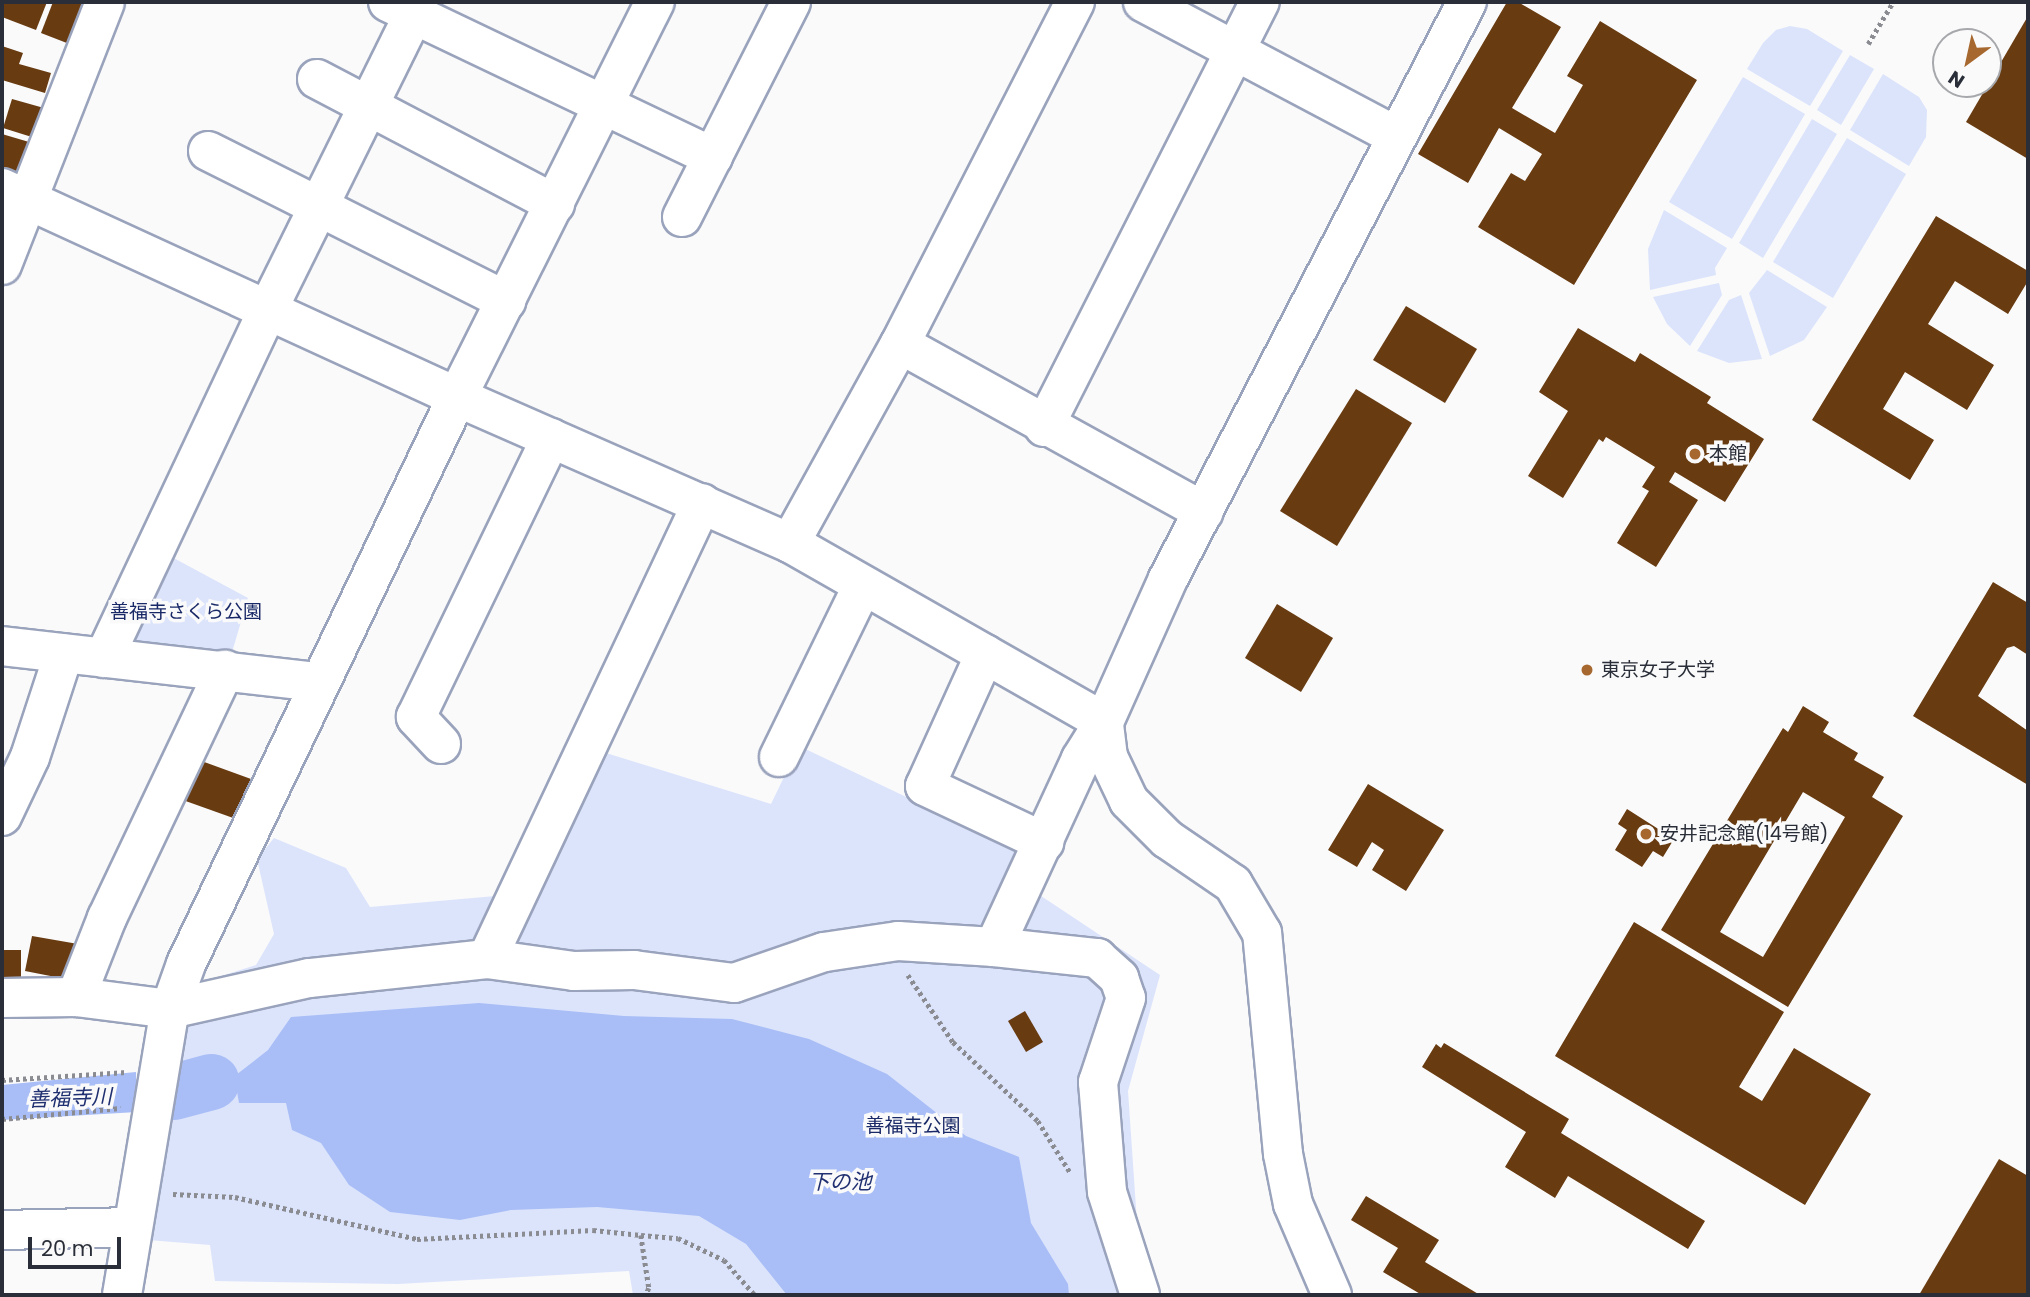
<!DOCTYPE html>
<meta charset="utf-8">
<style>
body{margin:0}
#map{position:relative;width:2030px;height:1297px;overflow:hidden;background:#fafafa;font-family:Poppins,"Noto Sans JP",sans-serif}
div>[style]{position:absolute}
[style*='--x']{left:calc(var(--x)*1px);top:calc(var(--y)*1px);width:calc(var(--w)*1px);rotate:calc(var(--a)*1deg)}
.green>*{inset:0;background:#dce4fc}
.water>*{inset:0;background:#a9bef6}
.river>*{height:56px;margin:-28px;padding:0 28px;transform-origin:28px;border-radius:28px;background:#a9bef6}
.building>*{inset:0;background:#683b11}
.path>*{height:4.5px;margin-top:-2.25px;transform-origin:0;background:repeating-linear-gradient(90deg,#8a8c92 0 3.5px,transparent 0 7px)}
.roads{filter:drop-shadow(2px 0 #9aa3bc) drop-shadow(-2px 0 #9aa3bc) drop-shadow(0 2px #9aa3bc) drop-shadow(0 -2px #9aa3bc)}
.minor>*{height:38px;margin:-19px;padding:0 19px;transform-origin:19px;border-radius:19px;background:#fff}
.dots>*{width:19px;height:19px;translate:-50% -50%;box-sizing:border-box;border:4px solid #fafafa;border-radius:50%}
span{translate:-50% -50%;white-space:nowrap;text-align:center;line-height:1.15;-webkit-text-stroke:7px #fafafa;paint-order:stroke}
.poi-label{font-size:19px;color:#2a2e38}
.left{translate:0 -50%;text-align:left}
.park-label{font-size:19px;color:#192867}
.water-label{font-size:21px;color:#203071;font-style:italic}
.frame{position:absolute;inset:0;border:4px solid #2a2e38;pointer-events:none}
.north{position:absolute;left:1932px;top:28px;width:70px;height:70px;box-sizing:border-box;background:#fafafa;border:2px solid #a7a8ac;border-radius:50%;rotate:213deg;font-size:19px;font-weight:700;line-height:28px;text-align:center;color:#2a2e38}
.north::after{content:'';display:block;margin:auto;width:24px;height:32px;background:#a7682f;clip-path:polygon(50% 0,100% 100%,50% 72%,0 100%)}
.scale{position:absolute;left:28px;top:1237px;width:93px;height:32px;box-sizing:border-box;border:4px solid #2a2e38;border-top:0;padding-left:9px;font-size:21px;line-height:24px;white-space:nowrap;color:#2a2e38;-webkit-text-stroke:5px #fafafa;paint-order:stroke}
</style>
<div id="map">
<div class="green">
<div style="clip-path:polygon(1790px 26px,1807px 29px,1843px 51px,1810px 106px,1747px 69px,1763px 43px,1776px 30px)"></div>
<div style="clip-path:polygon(1850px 55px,1874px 69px,1841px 125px,1817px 110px)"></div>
<div style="clip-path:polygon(1883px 74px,1919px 97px,1927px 110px,1926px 137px,1909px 166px,1850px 130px)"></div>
<div style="clip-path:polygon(1743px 77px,1805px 114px,1732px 239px,1669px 202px)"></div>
<div style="clip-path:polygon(1812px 119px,1837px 134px,1763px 258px,1739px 243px)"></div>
<div style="clip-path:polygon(1847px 138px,1906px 174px,1833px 298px,1773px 262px)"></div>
<div style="clip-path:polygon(1664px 210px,1727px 248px,1715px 268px,1716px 275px,1650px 290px,1648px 249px)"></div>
<div style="clip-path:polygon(1767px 270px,1827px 307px,1804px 340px,1770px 356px,1749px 293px)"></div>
<div style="clip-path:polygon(1719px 283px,1722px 295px,1690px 346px,1667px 324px,1653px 297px)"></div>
<div style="clip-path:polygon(1741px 295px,1762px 359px,1729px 363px,1697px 351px,1729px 300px)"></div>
<div style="clip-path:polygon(168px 555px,248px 598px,230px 659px,122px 647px)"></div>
<div style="clip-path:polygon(799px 746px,1018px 850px,1017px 880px,1160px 975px,1128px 1091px,1142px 1295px,633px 1295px,629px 1271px,398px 1284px,215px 1281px,210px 1245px,136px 1239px,175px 1042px,199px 983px,256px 965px,274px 934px,257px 859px,274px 838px,346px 868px,370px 907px,540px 892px,606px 753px,771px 804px)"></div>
</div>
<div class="water">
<div style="clip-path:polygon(479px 1003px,624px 1016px,732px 1019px,809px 1039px,887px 1074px,966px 1136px,1019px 1157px,1031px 1223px,1068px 1284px,1069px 1295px,787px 1295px,746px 1244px,699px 1216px,597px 1207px,511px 1210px,460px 1220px,390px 1212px,349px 1185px,321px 1143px,292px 1130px,286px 1103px,239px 1103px,236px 1086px,213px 1087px,211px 1075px,236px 1075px,268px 1050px,291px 1017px)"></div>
<div style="clip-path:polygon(136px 1072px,137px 1112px,2px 1120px,2px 1085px)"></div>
</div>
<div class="river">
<div style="--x:174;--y:1092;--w:39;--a:-15"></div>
</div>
<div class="building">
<div style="clip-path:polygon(2px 2px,47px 2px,36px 30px,2px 17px)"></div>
<div style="clip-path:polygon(53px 2px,89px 2px,72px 45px,41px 33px)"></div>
<div style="clip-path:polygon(1507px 2px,1518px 2px,1561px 27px,1512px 108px,1555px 133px,1583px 85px,1567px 76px,1600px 21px,1697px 80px,1574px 285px,1478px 227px,1511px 173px,1525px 181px,1542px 154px,1499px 128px,1468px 183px,1418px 154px)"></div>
<div style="clip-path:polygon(2028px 16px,2028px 159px,1966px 122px)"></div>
<div style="clip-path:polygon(2px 46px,23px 53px,19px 64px,51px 73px,45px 93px,2px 80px)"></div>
<div style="clip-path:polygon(12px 99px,44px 108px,35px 138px,3px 128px)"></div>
<div style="clip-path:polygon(2px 134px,29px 142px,17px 179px,2px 175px)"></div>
<div style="clip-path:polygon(1936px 216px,2028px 271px,2028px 281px,2008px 314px,1955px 281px,1928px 324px,1994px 365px,1967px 410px,1905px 372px,1883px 409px,1934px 440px,1910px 480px,1812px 420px)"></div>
<div style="clip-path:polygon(1406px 306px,1477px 349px,1445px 403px,1373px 360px)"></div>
<div style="clip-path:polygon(1578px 328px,1635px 362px,1640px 353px,1711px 397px,1707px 403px,1764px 439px,1725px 502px,1675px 472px,1669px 482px,1698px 500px,1656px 567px,1617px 543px,1649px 491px,1642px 487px,1655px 467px,1606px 437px,1603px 442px,1599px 439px,1563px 498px,1528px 476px,1568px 411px,1539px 392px)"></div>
<div style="clip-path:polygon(1356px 389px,1412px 423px,1337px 546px,1280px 511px)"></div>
<div style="clip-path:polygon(1993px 582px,2028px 603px,2028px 655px,2014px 646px,2007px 648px,1978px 696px,2028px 731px,2028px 785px,1913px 716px)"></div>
<div style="clip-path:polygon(1277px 604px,1333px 638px,1301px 692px,1245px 658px)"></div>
<div style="clip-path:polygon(evenodd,1803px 706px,1829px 722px,1823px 732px,1858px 753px,1854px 760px,1884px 777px,1872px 797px,1903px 816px,1788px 1007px,1661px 930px,1783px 728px,1788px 732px,1803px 706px,1803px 792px,1845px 817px,1763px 957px,1720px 932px,1803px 792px)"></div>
<div style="clip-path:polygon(196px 759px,251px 779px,236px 819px,180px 799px)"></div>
<div style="clip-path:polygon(1368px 784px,1444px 830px,1406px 891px,1372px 870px,1384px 850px,1372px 842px,1357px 867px,1328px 850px)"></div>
<div style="clip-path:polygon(1627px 809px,1674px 839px,1663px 857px,1653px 851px,1642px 867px,1615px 850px,1627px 830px,1618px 824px)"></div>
<div style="clip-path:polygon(1634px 922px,1784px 1012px,1739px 1087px,1762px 1101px,1794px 1048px,1871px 1094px,1805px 1205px,1555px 1056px)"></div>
<div style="clip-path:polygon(32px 936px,78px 944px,71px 980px,25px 971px)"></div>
<div style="clip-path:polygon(2px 950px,21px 950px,21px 978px,2px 978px)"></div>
<div style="clip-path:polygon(1025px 1011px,1043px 1042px,1026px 1052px,1008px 1021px)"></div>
<div style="clip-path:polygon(1444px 1043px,1569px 1119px,1561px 1133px,1705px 1221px,1688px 1249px,1568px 1176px,1555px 1198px,1505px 1167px,1526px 1132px,1422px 1067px,1436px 1044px,1441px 1048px)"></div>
<div style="clip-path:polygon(1999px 1159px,2028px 1176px,2028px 1295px,1919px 1295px)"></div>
<div style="clip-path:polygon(1366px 1196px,1439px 1240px,1425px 1262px,1480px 1295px,1422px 1295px,1383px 1272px,1398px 1248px,1351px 1220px)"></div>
</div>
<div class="path">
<div style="--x:1868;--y:44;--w:49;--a:-59.2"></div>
<div style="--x:908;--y:975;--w:81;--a:56.1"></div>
<div style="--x:953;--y:1042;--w:116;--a:42.9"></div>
<div style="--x:1038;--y:1121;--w:60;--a:57.9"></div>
<div style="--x:2;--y:1080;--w:125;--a:-3.7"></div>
<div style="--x:2;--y:1119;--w:119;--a:-5.3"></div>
<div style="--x:173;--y:1194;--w:62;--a:2.8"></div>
<div style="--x:235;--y:1197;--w:187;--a:13"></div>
<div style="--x:417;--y:1239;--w:176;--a:-2.9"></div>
<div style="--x:593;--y:1230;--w:48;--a:5.9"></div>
<div style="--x:641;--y:1235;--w:54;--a:81.4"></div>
<div style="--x:649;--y:1288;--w:8;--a:113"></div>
<div style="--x:641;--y:1235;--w:37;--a:5"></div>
<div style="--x:678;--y:1238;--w:51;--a:25.6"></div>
<div style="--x:724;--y:1260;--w:47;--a:48.5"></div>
</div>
<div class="roads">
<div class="minor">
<div style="--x:388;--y:2;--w:360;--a:25.5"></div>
<div style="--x:1143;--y:2;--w:286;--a:27.9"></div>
<div style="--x:317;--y:79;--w:269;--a:27.7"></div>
<div style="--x:208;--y:151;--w:334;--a:26.7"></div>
<div style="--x:2;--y:188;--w:501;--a:24.67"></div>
<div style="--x:457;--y:397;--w:364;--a:23.7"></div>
<div style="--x:790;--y:543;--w:361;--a:29.7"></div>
<div style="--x:1104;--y:722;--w:44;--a:121.9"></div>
<div style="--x:1081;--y:759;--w:207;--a:114.8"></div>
<div style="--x:994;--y:947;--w:96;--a:-176.4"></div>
<div style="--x:898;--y:941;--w:75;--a:171.5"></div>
<div style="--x:824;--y:952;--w:95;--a:161"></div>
<div style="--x:734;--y:983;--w:101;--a:-172.6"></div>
<div style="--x:634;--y:970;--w:60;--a:179"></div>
<div style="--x:574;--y:971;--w:88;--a:-172.1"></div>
<div style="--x:487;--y:959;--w:179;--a:173.9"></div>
<div style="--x:309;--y:978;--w:142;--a:167.4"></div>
<div style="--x:170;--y:1009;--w:95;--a:-172.7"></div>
<div style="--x:76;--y:997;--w:74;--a:179.2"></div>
<div style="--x:682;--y:217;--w:241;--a:-63.1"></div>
<div style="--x:2;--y:265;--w:282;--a:-68.6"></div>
<div style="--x:900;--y:344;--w:347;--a:28.9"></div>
<div style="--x:1044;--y:427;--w:477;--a:-63.1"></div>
<div style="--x:790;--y:543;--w:227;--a:-61.1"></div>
<div style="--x:900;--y:344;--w:384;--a:-62.9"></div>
<div style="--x:2;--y:646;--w:319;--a:6.5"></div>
<div style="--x:985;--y:654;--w:145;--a:114.4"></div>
<div style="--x:925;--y:786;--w:132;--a:25.2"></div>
<div style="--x:104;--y:658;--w:386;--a:-64.8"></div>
<div style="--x:268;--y:309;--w:327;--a:-63.7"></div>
<div style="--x:441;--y:744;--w:37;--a:-133"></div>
<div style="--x:416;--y:717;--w:310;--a:-64.2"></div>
<div style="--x:779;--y:757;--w:191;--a:-64"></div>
<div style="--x:2;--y:816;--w:65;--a:-64.6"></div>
<div style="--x:30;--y:757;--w:109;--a:-71.9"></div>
<div style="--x:994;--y:947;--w:104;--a:6.1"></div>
<div style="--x:1097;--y:958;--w:30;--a:42"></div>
<div style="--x:1119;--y:978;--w:21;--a:71"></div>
<div style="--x:1126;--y:998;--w:89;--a:108.4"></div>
<div style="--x:1098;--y:1082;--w:110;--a:85.3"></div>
<div style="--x:1107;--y:1192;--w:108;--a:72.2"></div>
<div style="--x:487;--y:959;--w:504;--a:-64.76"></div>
<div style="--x:76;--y:997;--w:85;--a:-68.6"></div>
<div style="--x:107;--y:918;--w:275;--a:-64.6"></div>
<div style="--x:2;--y:1230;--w:130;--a:-1.3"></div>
<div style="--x:122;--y:1295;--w:290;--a:-80.5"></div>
<div style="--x:170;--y:1009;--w:48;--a:-70.4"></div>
<div style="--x:186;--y:964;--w:628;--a:-64.45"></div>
<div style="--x:457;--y:397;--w:442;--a:-63.4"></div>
<div style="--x:1332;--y:1295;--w:99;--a:-113.2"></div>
<div style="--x:1293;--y:1204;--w:51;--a:-101.3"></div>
<div style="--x:1283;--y:1154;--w:222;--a:-95.4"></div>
<div style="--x:1262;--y:933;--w:57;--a:-120.6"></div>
<div style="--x:1233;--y:884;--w:80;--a:-145.7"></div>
<div style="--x:1167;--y:839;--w:54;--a:-135"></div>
<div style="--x:1129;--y:801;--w:49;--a:-115.5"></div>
<div style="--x:1108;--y:757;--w:35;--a:-97"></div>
<div style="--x:1104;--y:722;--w:157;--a:-65.9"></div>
<div style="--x:1168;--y:579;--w:650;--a:-62.61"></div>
</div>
</div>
<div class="dots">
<div style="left:1695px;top:454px;background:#a7682f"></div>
<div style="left:1587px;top:670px;background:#a7682f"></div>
<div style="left:1646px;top:834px;background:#a7682f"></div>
</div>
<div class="poi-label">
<span class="left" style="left:1709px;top:454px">本館</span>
<span class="left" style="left:1601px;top:670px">東京女子大学</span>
<span class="left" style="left:1660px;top:834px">安井記念館(14号館)</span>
</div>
<div class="park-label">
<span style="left:186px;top:612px">善福寺さくら公園</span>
<span style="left:913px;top:1126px">善福寺公園</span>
</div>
<div class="water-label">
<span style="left:70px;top:1098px;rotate:-2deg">善福寺川</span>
<span style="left:840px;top:1182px">下の池</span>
</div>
<div class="frame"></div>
<div class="north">N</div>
<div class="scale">20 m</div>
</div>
